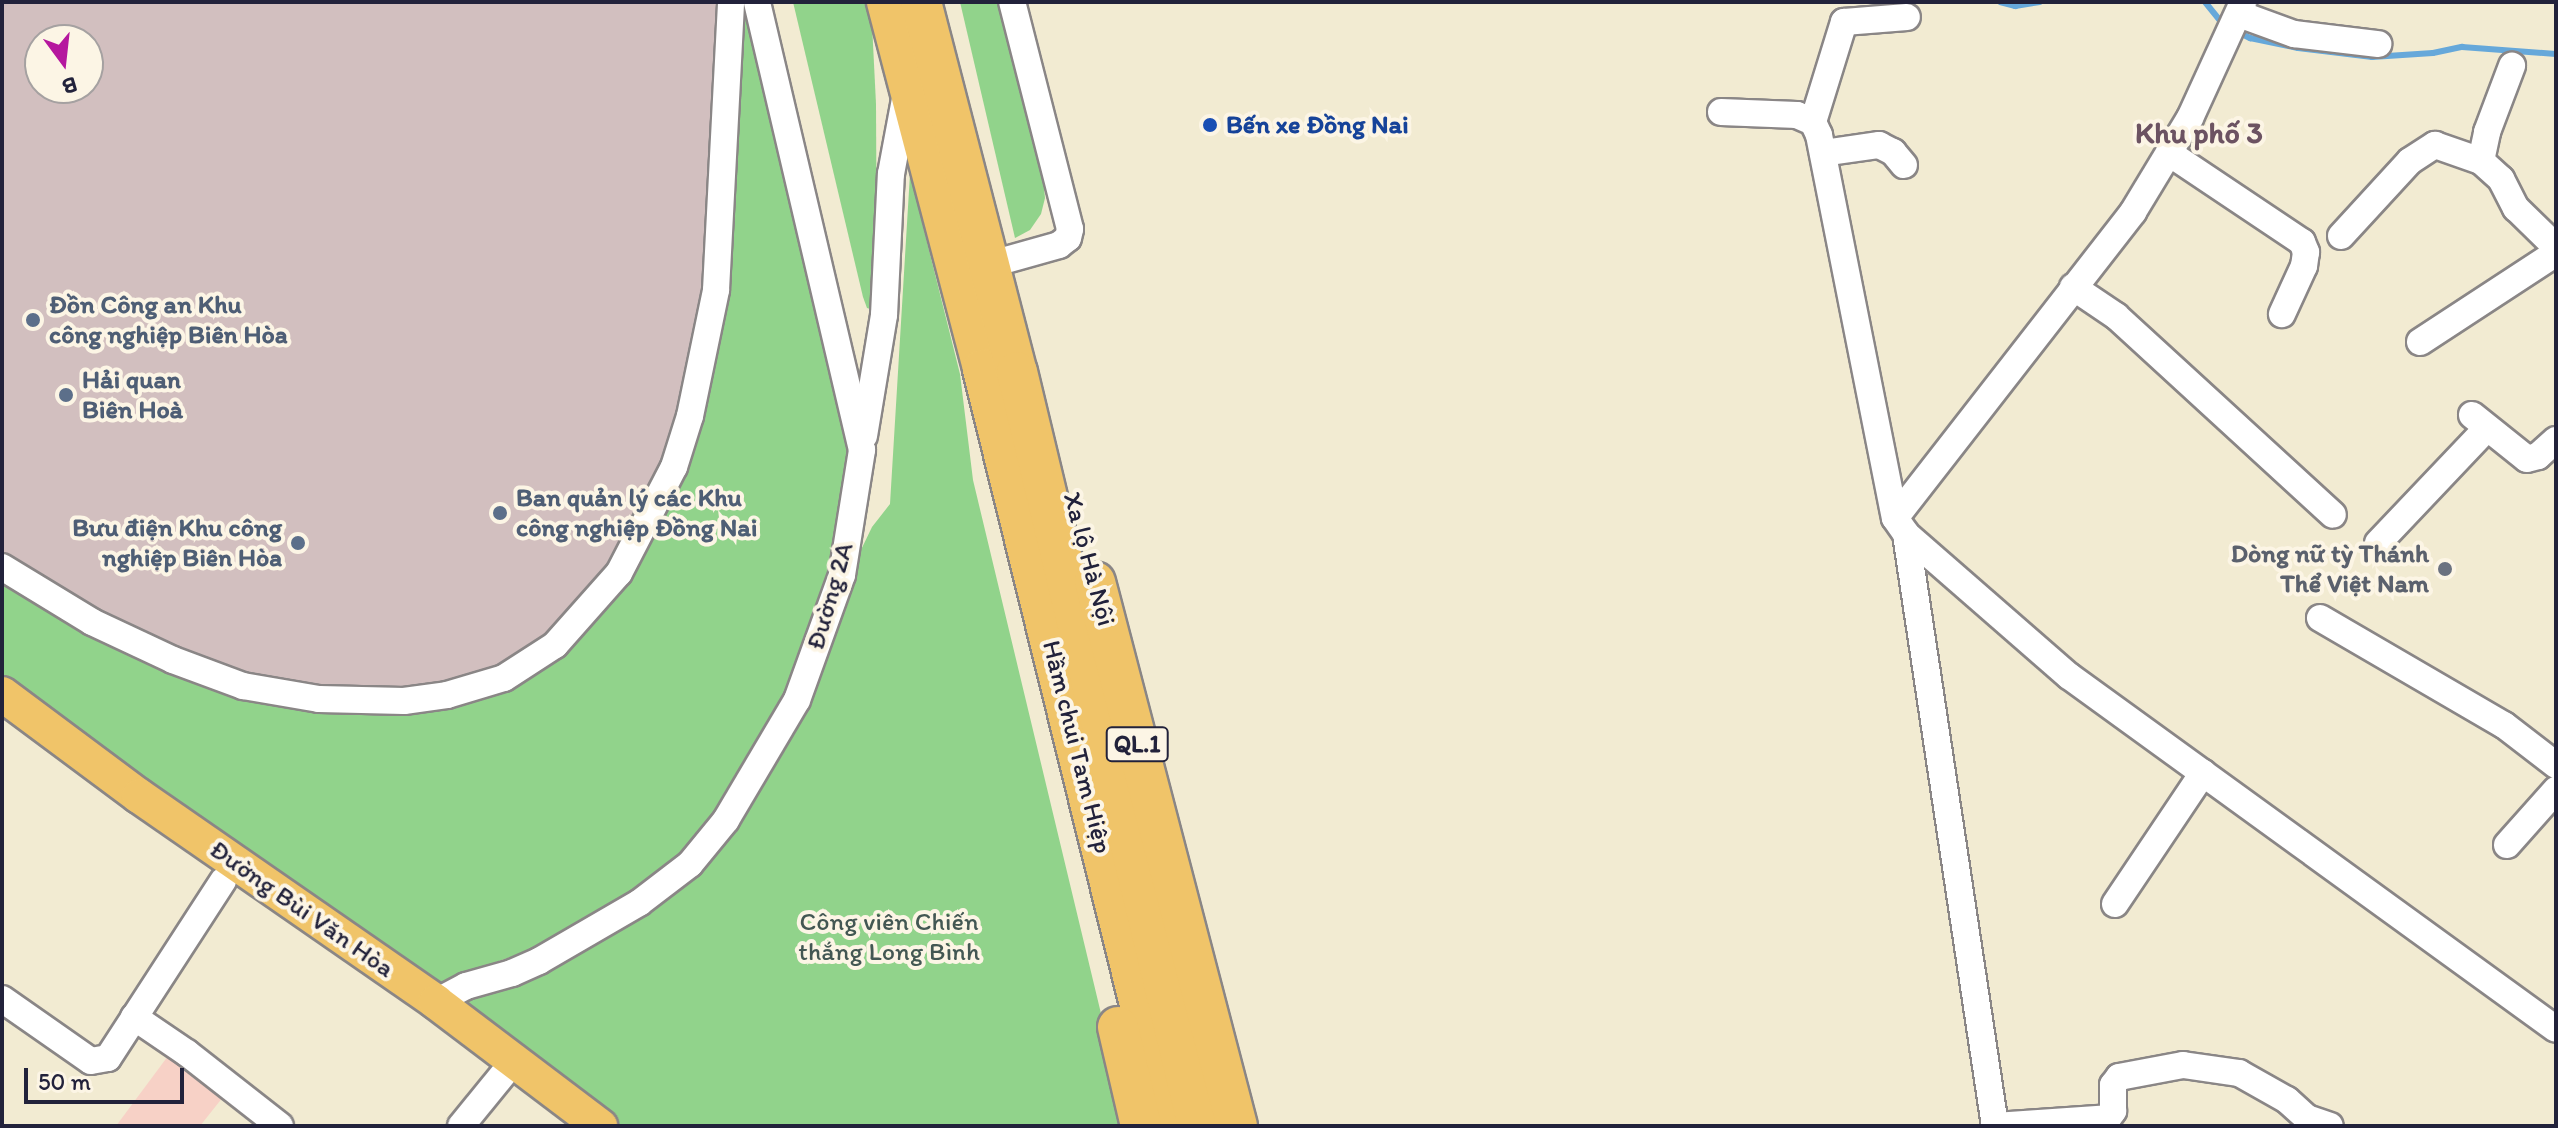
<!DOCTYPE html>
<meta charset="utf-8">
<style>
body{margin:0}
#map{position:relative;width:2558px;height:1128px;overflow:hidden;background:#f2ebd2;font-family:Itim,sans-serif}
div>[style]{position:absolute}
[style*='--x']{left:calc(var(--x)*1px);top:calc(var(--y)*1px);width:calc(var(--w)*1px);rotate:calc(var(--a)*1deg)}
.built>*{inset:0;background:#f7d1c6}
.industrial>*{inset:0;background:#d2bfbf}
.green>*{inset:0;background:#91d38b}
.stream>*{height:6px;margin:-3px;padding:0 3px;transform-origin:3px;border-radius:3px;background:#66a8da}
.roads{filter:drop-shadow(2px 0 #8a8686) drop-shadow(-2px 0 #8a8686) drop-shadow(0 2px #8a8686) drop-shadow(0 -2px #8a8686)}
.minor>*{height:26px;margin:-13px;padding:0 13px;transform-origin:13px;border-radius:13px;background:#fff}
.major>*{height:34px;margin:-17px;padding:0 17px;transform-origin:17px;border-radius:17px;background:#f0c469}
.highway>*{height:40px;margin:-20px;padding:0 20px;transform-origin:20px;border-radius:20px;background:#f0c469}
.dots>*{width:22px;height:22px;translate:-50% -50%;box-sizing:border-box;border:4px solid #fcf5e5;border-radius:50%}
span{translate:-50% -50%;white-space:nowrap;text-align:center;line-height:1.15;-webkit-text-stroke:8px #fcf5e5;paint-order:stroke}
.shield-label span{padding:2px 6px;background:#fcf5e5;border:2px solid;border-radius:6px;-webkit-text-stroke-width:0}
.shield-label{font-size:24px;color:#22223b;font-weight:700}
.transit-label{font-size:26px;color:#164399;font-weight:700}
.left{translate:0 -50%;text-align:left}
.service-label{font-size:26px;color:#4e5e75;font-weight:700}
.right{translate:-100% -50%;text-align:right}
.worship-label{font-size:26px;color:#5b616d;font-weight:700}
.street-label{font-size:26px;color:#22223b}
.park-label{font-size:26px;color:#435753}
.quarter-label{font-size:30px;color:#6c5362;font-weight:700}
.frame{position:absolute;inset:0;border:4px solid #22223b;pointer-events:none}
.north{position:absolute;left:24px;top:24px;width:80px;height:80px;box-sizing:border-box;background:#fcf5e5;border:2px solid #a5a1a1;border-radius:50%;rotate:165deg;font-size:22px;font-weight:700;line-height:32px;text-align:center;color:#22223b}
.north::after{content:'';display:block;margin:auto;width:28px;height:36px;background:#b5179e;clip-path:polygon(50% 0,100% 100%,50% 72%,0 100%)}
.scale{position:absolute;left:24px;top:1068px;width:160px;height:36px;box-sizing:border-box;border:4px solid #22223b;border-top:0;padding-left:10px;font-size:24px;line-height:28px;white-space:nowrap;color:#22223b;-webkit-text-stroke:6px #fcf5e5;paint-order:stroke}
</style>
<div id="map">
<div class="built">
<div style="clip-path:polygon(171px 1052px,227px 1092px,200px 1126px,116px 1126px)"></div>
</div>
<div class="industrial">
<div style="clip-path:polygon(evenodd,2px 2px,726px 2px,710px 316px,670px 460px,637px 532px,576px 613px,512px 667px,445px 690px,277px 688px,169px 653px,2px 562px,2px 2px,40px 40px,88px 40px,88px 88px,40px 88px,40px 40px)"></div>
</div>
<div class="green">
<div style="clip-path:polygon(736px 2px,749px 2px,849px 450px,829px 574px,786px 694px,715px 814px,681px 855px,633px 892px,532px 950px,463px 973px,437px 988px,2px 679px,2px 573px,114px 643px,359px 706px,518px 675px,644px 538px,719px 317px)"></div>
<div style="clip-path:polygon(793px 2px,866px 2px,872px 24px,876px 104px,877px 307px,873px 310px,867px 308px,863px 297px)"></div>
<div style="clip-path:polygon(960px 2px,1002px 2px,1040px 145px,1045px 198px,1041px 214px,1030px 230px,1015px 238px)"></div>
<div style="clip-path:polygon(910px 174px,960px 374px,973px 480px,1128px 1126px,620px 1126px,458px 1004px,644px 914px,699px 872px,854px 579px,859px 554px,872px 527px,890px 504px)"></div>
</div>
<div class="stream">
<div style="--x:2000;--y:2;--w:16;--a:15"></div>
<div style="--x:2015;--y:6;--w:25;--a:-9"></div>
<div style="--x:2205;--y:2;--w:28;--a:51"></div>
<div style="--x:2236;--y:31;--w:16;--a:27"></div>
<div style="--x:2250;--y:38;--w:49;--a:11.8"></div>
<div style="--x:2298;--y:48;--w:75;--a:6.9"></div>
<div style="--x:2372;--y:57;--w:61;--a:-3.8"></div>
<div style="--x:2433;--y:53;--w:30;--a:-12"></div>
<div style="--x:2462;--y:47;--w:94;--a:4.3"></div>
</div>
<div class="roads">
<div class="minor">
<div style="--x:2239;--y:14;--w:59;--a:20"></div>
<div style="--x:2294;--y:34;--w:85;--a:6.8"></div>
<div style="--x:1721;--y:112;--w:76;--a:2.3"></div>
<div style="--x:1797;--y:115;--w:17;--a:24"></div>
<div style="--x:1813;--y:122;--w:14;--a:65"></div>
<div style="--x:1819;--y:135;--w:390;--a:78.8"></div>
<div style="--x:1895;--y:518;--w:19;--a:55"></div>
<div style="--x:1906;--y:534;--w:599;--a:81.45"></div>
<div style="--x:1813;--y:122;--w:105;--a:-72.8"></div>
<div style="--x:1844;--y:22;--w:63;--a:-4.5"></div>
<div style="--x:1823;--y:153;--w:57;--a:-8.1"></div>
<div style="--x:1879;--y:145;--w:16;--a:27"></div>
<div style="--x:1893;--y:152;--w:17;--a:50"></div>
<div style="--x:2169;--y:153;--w:160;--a:33.8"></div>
<div style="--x:2302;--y:242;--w:11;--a:68"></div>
<div style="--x:2306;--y:252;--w:14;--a:98"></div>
<div style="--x:2304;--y:266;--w:53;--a:114.6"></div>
<div style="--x:2481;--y:161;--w:30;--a:-78"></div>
<div style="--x:2487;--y:132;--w:71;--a:-69.3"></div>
<div style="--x:2341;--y:236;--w:102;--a:-47.4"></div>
<div style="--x:2410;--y:161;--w:30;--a:-33"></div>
<div style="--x:2435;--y:145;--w:49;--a:19.2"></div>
<div style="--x:2481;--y:161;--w:27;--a:42"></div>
<div style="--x:2501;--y:179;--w:33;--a:63"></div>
<div style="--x:2516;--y:208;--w:56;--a:44.3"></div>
<div style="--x:988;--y:265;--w:74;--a:-15.7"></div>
<div style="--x:1059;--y:245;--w:11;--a:-38"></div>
<div style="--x:1068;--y:238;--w:9;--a:-77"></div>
<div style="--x:1070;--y:229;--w:234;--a:-104.3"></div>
<div style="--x:2073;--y:287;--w:52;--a:34"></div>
<div style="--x:2116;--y:316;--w:294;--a:42.5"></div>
<div style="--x:2420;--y:342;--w:163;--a:-33.2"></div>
<div style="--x:2472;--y:415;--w:70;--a:38.7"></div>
<div style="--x:2527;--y:459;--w:11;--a:-15"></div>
<div style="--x:2538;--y:456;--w:24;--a:-42"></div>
<div style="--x:864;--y:436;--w:123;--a:-80.6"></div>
<div style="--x:884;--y:315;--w:141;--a:-87.2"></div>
<div style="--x:891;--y:174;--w:81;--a:-79.4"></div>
<div style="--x:1895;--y:518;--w:388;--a:-52.1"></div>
<div style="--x:2133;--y:212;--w:110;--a:-58.8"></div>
<div style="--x:2190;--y:118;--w:128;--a:-65.4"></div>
<div style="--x:1906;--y:534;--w:216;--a:41.1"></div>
<div style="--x:2069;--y:676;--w:601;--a:35.94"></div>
<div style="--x:2378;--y:543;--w:158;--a:-46.5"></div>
<div style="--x:2;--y:567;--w:105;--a:31.4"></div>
<div style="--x:92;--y:622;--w:89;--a:25.1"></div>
<div style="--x:173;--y:660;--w:75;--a:20.4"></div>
<div style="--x:243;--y:686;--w:77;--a:9.7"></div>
<div style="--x:319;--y:699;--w:85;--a:1.3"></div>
<div style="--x:404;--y:701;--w:43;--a:-7.9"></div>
<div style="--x:447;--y:695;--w:59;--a:-16.6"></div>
<div style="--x:504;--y:678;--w:61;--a:-32.9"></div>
<div style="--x:555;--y:645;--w:96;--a:-48.4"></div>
<div style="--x:619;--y:573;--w:119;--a:-62.6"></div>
<div style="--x:674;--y:467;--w:53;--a:-72.6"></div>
<div style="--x:690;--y:416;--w:129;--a:-78.3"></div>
<div style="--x:716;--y:290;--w:288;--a:-87"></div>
<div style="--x:2320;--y:618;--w:213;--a:30.2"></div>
<div style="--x:2504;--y:725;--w:66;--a:37.6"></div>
<div style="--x:2507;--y:845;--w:74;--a:-48.3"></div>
<div style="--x:2115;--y:904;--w:158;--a:-56.1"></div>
<div style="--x:2;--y:999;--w:108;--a:34.9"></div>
<div style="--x:91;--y:1061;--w:17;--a:-10"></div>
<div style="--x:108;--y:1058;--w:211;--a:-57"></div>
<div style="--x:436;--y:1002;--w:34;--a:-28"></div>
<div style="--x:466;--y:986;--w:48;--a:-15.8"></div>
<div style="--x:512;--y:973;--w:30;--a:-24"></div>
<div style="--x:539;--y:961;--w:116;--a:-30.1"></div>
<div style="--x:639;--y:903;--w:64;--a:-37.4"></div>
<div style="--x:690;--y:864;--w:57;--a:-50.7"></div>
<div style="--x:726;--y:820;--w:139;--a:-59.4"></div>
<div style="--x:797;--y:700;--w:133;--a:-70.2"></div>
<div style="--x:842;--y:575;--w:127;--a:-80.9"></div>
<div style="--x:862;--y:450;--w:460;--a:-103.2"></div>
<div style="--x:134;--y:1017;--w:64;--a:34.2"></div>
<div style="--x:187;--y:1053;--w:118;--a:38.1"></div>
<div style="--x:461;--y:1126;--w:84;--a:-50.8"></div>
<div style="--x:1995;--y:1126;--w:113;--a:-4"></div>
<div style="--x:2108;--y:1118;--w:9;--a:-54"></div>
<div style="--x:2113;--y:1111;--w:26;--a:-90"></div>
<div style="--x:2113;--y:1085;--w:10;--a:-53"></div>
<div style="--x:2119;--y:1077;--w:65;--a:-10.6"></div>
<div style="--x:2183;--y:1065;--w:57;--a:8.1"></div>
<div style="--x:2239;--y:1073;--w:55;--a:29.4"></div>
<div style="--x:2287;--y:1100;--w:27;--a:42"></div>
<div style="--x:2307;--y:1118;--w:24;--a:19"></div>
</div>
<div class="major">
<div style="--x:2;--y:694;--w:171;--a:36.7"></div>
<div style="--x:139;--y:796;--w:361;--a:34.7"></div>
<div style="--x:436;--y:1002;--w:206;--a:37.1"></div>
</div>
<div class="highway">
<div style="--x:887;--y:2;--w:379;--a:75.3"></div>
<div style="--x:983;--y:369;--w:780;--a:76.12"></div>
<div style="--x:921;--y:2;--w:382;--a:75.5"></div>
<div style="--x:1017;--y:372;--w:775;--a:76.5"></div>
<div style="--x:1095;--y:582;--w:562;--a:75.37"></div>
<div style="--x:1118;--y:1027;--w:102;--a:76.9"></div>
</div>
</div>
<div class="dots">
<div style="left:1210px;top:125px;background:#1a4fb4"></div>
<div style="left:33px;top:320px;background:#5c6f8a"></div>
<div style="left:66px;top:395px;background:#5c6f8a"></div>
<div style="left:500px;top:513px;background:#5c6f8a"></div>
<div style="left:298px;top:543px;background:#5c6f8a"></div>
<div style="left:2445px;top:569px;background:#6b7280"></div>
</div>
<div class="shield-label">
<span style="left:1137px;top:744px">QL.1</span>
</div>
<div class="transit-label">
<span class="left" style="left:1226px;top:125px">Bến xe Đồng Nai</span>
</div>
<div class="service-label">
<span class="left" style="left:49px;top:320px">Đồn Công an Khu<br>công nghiệp Biên Hòa</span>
<span class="left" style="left:82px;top:395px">Hải quan<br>Biên Hoà</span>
<span class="left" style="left:516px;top:513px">Ban quản lý các Khu<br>công nghiệp Đồng Nai</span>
<span class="right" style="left:282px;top:543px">Bưu điện Khu công<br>nghiệp Biên Hòa</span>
</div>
<div class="worship-label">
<span class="right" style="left:2429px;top:569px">Dòng nữ tỳ Thánh<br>Thể Việt Nam</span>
</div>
<div class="street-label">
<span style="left:1089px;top:559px;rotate:75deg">Xa lộ Hà Nội</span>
<span style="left:830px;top:596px;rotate:-74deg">Đường 2A</span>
<span style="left:1077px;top:747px;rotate:76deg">Hầm chui Tam Hiệp</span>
<span style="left:302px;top:909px;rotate:35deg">Đường Bùi Văn Hòa</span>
</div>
<div class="park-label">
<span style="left:889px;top:937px">Công viên Chiến<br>thắng Long Bình</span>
</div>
<div class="quarter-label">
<span style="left:2199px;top:133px">Khu phố 3</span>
</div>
<div class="frame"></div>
<div class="north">B</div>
<div class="scale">50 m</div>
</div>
